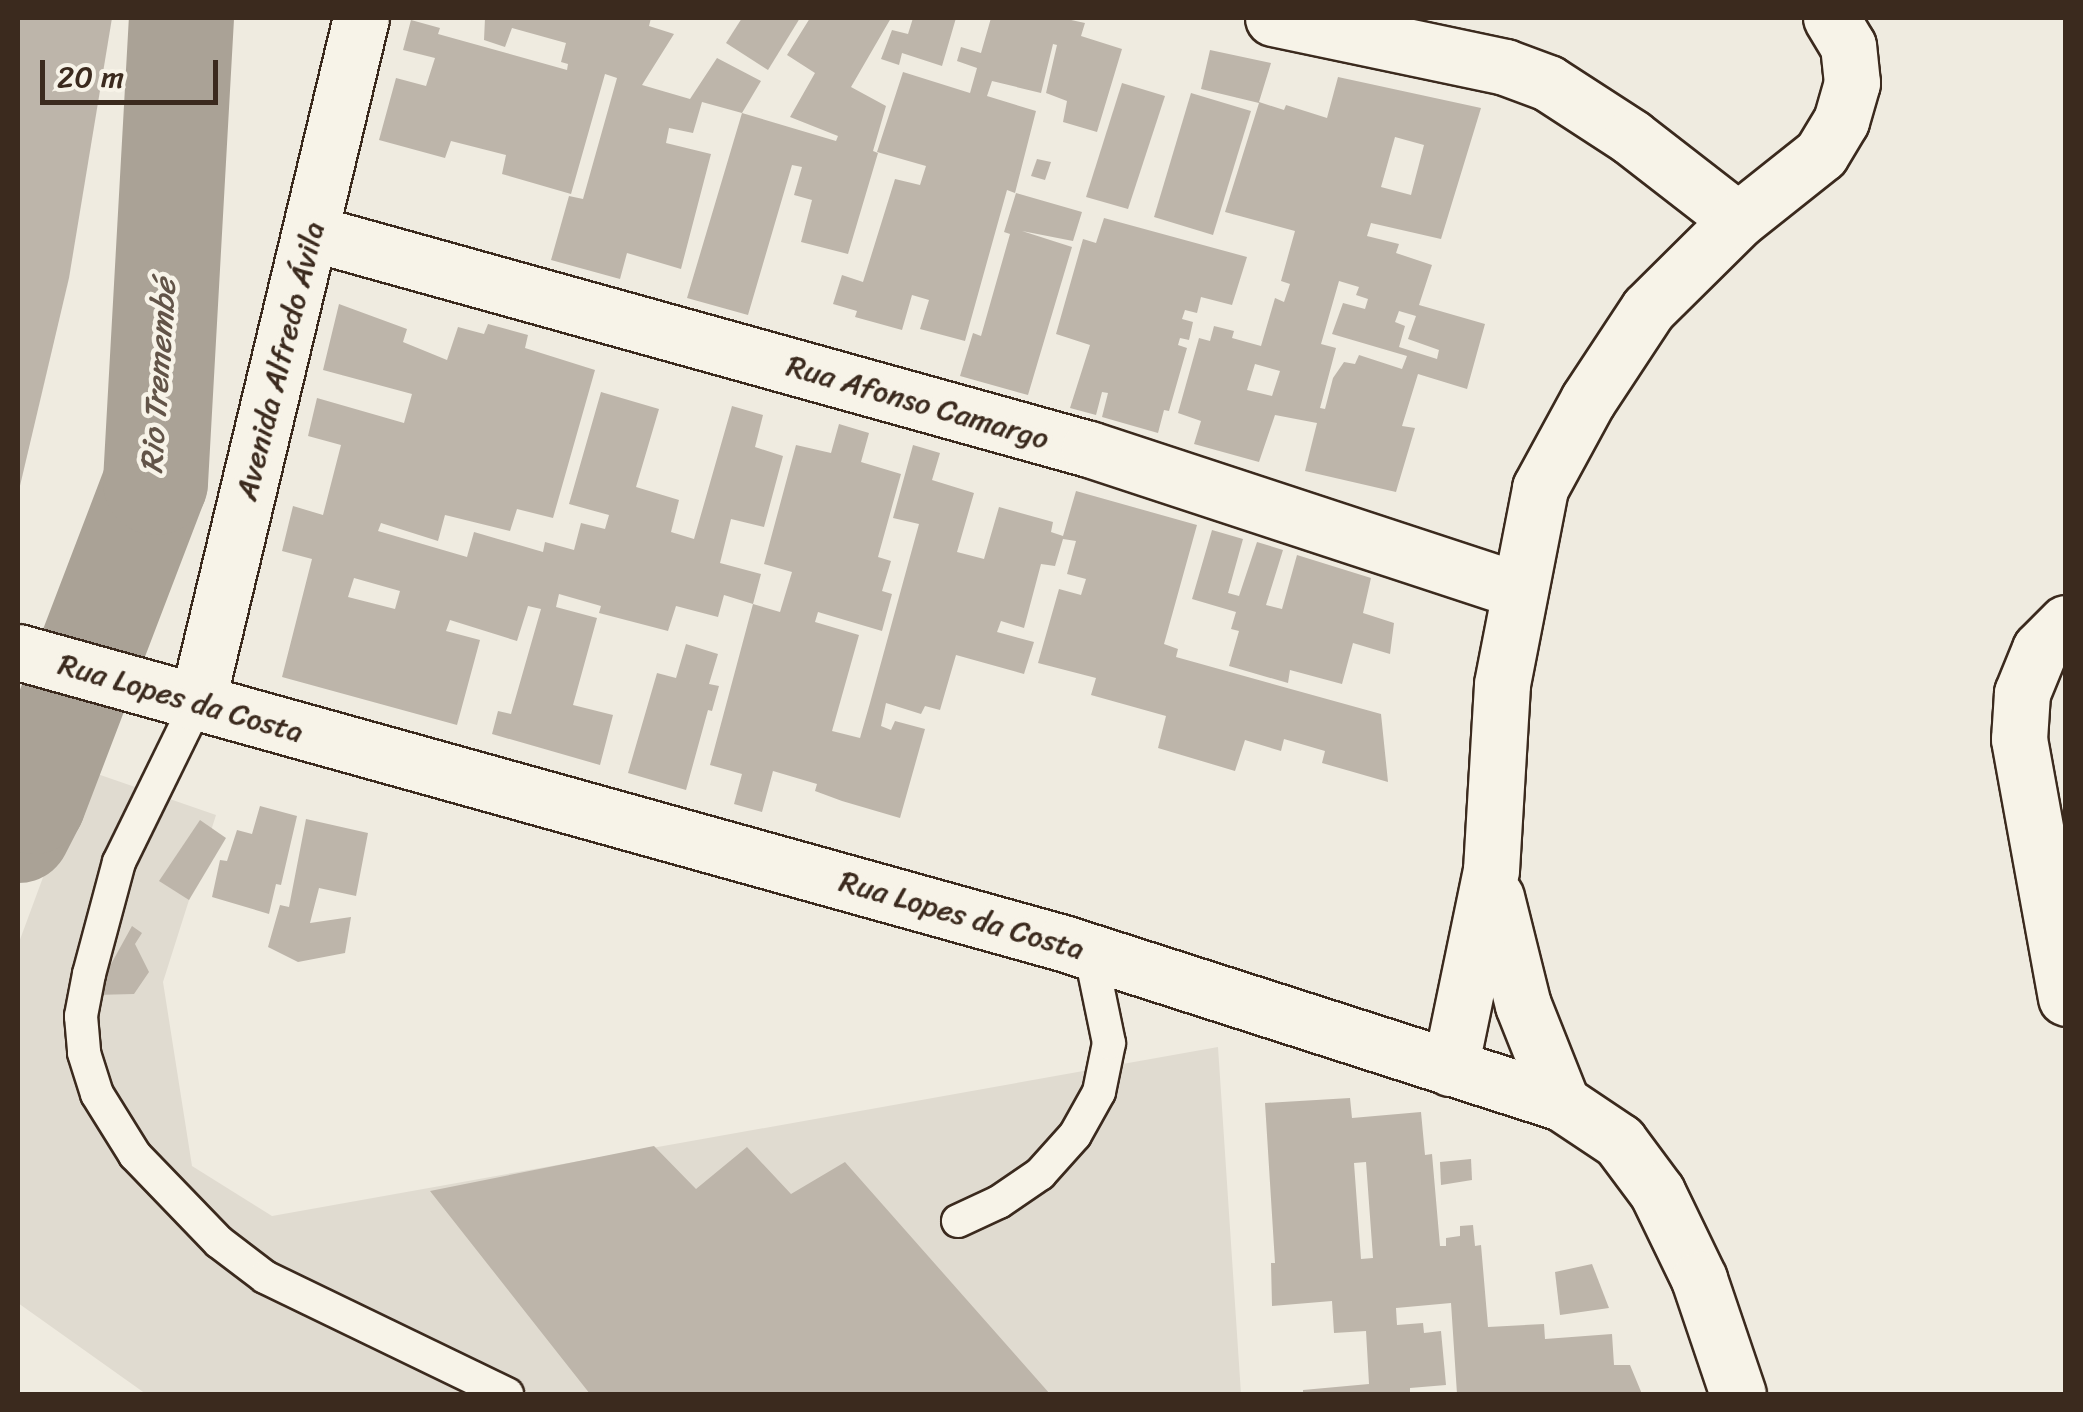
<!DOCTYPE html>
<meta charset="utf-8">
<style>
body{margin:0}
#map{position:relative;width:2083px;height:1412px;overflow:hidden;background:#efebe0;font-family:Sriracha,sans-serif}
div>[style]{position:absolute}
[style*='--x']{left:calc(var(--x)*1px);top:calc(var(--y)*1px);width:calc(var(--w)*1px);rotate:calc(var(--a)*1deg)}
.built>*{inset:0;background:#e0dbd0}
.river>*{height:105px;margin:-52.5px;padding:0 52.5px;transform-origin:52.5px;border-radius:52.5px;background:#aaa296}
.building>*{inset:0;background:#bdb5aa}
.roads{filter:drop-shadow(2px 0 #3b2a1e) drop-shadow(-2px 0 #3b2a1e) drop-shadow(0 2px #3b2a1e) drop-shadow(0 -2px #3b2a1e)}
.lane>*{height:32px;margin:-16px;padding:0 16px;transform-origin:16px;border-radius:16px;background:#f7f3e8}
.street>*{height:55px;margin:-27.5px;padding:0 27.5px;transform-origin:27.5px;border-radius:27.5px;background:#f7f3e8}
.secondary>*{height:55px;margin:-27.5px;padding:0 27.5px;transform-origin:27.5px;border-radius:27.5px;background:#f7f3e8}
span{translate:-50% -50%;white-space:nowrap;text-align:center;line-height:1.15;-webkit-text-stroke:9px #f7f3e8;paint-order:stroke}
.street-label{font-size:30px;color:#3b2a1e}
.water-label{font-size:32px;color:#625448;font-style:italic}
.frame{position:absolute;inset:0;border:20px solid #3b2a1e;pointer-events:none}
.scale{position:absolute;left:40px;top:60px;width:178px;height:45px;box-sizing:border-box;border:5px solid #3b2a1e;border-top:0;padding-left:12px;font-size:30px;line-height:35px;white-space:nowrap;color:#3b2a1e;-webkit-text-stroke:8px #f7f3e8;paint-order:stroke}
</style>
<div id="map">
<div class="built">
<div style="clip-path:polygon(83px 769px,216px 815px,163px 982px,192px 1166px,272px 1216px,1218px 1047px,1241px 1394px,146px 1394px,18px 1303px,18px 945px)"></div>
</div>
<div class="river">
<div style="--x:18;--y:830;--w:33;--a:-63"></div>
<div style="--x:33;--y:801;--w:342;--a:-69.1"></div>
<div style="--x:155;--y:482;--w:465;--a:-86.8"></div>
</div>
<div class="building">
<div style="clip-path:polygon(18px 18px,112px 18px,69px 278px,19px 490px)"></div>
<div style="clip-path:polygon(485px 18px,651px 18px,649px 26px,674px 34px,642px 85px,690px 99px,717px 58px,761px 81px,742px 113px,702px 102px,693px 133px,669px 128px,666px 143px,711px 154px,681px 269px,627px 253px,620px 279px,551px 260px,569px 196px,583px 199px,617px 78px,605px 74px,571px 194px,502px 174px,506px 155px,451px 141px,445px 158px,379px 140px,396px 78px,426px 86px,435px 58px,403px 50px,411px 20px,440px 28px,438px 34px,567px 70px,568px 64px,561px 62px,566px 43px,512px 28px,505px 47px,484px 40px)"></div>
<div style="clip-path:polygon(742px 18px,800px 18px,768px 70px,726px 43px)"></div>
<div style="clip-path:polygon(810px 18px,891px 18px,851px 87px,886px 106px,873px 151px,878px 153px,848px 254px,801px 242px,812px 200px,794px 195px,802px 167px,792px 165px,748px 315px,687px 298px,742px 113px,836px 141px,838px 136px,790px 117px,815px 73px,787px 55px)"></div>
<div style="clip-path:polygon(913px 18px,956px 18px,942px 66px,902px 53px,899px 65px,881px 59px,892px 30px,908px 34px)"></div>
<div style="clip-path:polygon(991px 18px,1062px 18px,1085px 23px,1081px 36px,1122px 49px,1097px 132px,1063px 122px,1067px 101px,1046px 93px,1057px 45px,1053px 44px,1041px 93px,992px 81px,987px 96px,1036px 111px,1015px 193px,1007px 190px,965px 341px,920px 329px,929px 300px,912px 295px,902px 330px,855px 317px,857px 311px,833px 304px,842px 275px,863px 282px,895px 179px,920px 185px,926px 166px,877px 152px,903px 72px,970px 93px,977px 68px,957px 61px,961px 47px,981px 53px)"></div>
<div style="clip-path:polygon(evenodd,1210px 50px,1271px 63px,1259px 102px,1284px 110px,1286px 105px,1327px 118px,1338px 77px,1481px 108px,1441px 239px,1371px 223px,1367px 236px,1399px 244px,1396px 253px,1432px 265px,1419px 305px,1485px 324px,1467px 389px,1418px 374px,1402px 426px,1415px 428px,1396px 492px,1305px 471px,1317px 423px,1275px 415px,1259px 462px,1194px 444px,1201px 421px,1178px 413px,1199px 338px,1210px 341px,1214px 326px,1234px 331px,1232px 338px,1261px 346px,1275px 298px,1284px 302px,1290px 284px,1281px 281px,1295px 231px,1225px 212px,1259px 103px,1201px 89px,1210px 50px,1395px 137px,1424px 145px,1411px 195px,1381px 187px,1395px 137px,1210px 50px,1339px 281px,1359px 287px,1356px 295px,1368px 299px,1365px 309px,1343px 303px,1332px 334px,1407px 356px,1402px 369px,1359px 355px,1355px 364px,1344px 362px,1333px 378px,1325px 409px,1320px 408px,1336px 348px,1321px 344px,1339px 281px,1210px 50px,1399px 311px,1416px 316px,1408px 339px,1439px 350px,1437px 359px,1399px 347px,1405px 326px,1395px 322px,1399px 311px,1210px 50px,1255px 364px,1280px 371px,1272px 396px,1247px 390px,1255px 364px)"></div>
<div style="clip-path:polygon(1122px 83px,1165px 96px,1128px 209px,1086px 197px)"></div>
<div style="clip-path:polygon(1191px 93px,1251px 111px,1213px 235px,1154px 217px)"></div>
<div style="clip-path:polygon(1037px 159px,1051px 162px,1045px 180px,1031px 176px)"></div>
<div style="clip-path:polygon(1016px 193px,1082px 212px,1073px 241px,1022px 231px,1072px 247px,1028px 395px,960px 376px,973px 333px,981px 336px,1010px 234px,1004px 232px)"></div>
<div style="clip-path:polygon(1104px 218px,1247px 257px,1232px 305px,1201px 297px,1197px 313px,1185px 310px,1182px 319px,1193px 322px,1189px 340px,1180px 338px,1178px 345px,1187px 348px,1169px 411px,1164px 410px,1158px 433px,1102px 417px,1108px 393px,1102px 392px,1096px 415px,1070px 408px,1090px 345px,1056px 334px,1083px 239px,1096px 243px)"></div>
<div style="clip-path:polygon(evenodd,339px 304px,407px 329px,403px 342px,447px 360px,458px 327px,484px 334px,488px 324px,528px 335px,525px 348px,595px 370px,553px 518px,517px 509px,510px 531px,445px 515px,438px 541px,381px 523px,378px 531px,467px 557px,474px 532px,543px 552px,545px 542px,574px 550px,581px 523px,605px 529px,609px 515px,569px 504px,601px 392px,659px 409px,636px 487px,679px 500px,671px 532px,694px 539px,732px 406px,763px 415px,755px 447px,783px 456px,764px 527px,731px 519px,720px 563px,761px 574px,753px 604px,724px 595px,718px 617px,676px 606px,668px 631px,599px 613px,601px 606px,559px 594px,556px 607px,597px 618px,573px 705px,613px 715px,600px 765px,492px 734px,498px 711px,511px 714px,541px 609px,528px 606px,517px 641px,450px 620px,446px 631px,480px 640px,457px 725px,282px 677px,312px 559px,282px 551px,293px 506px,323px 515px,341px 445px,308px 436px,317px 398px,404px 423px,412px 394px,323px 370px,339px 304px,354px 578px,400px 591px,395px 609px,348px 597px,354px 578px)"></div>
<div style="clip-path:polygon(839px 424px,869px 433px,861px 462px,901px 474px,878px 557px,891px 561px,882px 591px,892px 594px,882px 631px,818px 612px,815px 622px,859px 635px,832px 731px,860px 738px,870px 703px,919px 524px,893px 518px,913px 445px,940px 453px,932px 480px,974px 493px,957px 552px,984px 559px,999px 507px,1053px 522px,1051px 532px,1063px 536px,1076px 491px,1197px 525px,1164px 644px,1178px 649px,1176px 657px,1381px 714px,1388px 782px,1322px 763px,1325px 751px,1284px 739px,1281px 751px,1245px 740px,1235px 771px,1158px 748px,1166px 716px,1091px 695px,1096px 678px,1038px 663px,1059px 589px,1081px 595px,1086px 579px,1067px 574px,1076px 541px,1063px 539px,1055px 566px,1041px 564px,1024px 628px,1001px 621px,997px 632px,1034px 642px,1024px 674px,956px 655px,940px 710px,925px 706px,921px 714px,886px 703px,881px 726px,891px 730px,895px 721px,925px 729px,900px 818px,842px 801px,815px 791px,817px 784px,773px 771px,762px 812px,734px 804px,742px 774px,710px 765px,753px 604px,780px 612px,792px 572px,764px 564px,796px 445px,831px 453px)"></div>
<div style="clip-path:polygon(1212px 530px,1243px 539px,1228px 593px,1239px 596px,1257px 542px,1283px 550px,1266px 605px,1282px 609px,1297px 555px,1371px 578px,1363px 613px,1394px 623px,1390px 654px,1353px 643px,1342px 684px,1290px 670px,1288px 683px,1229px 666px,1239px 631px,1231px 629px,1236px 612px,1192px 599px)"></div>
<div style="clip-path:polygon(686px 644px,718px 654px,709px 684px,719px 686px,712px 711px,708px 710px,686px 790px,628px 773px,657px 673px,676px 678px)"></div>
<div style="clip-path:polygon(260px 806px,297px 816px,281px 885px,276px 884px,269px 914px,212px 897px,220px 860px,227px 861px,237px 830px,252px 834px)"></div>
<div style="clip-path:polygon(306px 819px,368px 833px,356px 896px,319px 888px,310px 923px,351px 917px,345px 953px,298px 962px,268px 947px,280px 905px,289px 907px)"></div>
<div style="clip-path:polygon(200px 820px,226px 838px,189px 900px,159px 881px)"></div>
<div style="clip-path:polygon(132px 926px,142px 933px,135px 944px,149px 972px,134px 994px,94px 995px)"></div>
<div style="clip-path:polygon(evenodd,1350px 1098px,1352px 1118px,1421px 1112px,1425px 1155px,1432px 1154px,1440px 1246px,1446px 1246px,1446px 1238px,1460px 1236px,1460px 1226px,1473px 1225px,1475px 1246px,1481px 1245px,1488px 1327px,1544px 1324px,1545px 1339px,1612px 1334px,1614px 1365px,1630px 1365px,1642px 1394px,1457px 1394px,1451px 1303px,1396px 1308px,1397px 1325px,1423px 1323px,1424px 1333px,1441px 1331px,1446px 1385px,1410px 1388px,1410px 1394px,1303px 1394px,1303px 1390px,1369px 1384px,1366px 1331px,1334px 1333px,1332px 1301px,1272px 1306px,1271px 1263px,1275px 1263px,1265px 1103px,1350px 1098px,1366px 1162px,1373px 1258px,1361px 1259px,1354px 1163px,1366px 1162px)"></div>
<div style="clip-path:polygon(654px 1146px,696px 1189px,747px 1147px,791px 1194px,845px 1162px,1050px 1394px,590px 1394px,430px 1191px)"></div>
<div style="clip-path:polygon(1471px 1159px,1472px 1180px,1441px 1185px,1440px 1162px)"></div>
<div style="clip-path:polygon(1592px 1264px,1609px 1308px,1560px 1315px,1555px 1272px)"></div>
</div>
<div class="roads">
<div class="lane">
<div style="--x:197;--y:703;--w:177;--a:116.1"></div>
<div style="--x:119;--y:862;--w:116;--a:105"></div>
<div style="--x:89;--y:974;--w:43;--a:100.8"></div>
<div style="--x:81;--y:1016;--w:37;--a:85"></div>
<div style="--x:84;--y:1053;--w:43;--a:72.4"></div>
<div style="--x:97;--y:1094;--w:72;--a:58.1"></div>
<div style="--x:135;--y:1155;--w:121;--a:46"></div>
<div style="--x:219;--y:1242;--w:58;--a:37.3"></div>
<div style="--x:265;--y:1277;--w:269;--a:25.8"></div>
<div style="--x:958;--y:1221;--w:45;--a:-24.9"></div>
<div style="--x:999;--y:1202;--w:50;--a:-34.3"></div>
<div style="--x:1040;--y:1174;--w:52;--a:-48.1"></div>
<div style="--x:1075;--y:1135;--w:49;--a:-60.8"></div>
<div style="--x:1099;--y:1092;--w:50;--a:-78.5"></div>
<div style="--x:1109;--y:1043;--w:94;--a:-101.7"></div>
</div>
<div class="street">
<div style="--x:1273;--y:18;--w:237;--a:11.9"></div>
<div style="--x:1505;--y:67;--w:46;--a:20.4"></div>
<div style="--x:1548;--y:83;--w:99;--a:33"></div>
<div style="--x:1631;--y:137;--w:135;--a:37.8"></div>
<div style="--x:312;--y:233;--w:806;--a:15.54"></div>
<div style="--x:1089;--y:449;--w:453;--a:18.2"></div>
<div style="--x:2066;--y:623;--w:37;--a:135"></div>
<div style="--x:2040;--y:649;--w:48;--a:112.2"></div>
<div style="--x:2022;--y:693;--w:46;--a:93.7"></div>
<div style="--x:2019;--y:739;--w:263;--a:79.7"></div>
<div style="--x:197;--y:703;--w:704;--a:-76.54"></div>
<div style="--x:1496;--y:897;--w:111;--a:76"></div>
<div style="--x:1523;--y:1005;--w:105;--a:68.3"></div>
<div style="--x:1450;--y:1068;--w:202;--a:-78.3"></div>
<div style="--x:1491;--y:870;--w:186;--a:-86.6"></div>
<div style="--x:1502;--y:684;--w:200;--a:-79"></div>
<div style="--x:1540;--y:488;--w:100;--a:-61.4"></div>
<div style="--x:1588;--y:400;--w:109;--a:-56.6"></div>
<div style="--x:1648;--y:309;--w:127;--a:-44.7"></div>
<div style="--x:1738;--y:220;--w:106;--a:-38.5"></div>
<div style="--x:1821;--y:154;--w:39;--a:-59"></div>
<div style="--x:1841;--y:121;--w:40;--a:-74"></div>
<div style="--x:1852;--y:83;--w:37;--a:-96"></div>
<div style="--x:1848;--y:46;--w:33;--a:-121"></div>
</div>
<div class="secondary">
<div style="--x:18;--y:652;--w:1085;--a:15.56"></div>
<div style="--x:1063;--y:943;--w:524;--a:17.78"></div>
<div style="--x:1562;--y:1103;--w:69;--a:33.7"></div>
<div style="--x:1619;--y:1141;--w:64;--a:53.3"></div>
<div style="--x:1657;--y:1192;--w:97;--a:64.2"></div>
<div style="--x:1699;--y:1279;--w:121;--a:71.3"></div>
</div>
</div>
<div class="street-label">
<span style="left:280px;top:361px;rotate:-76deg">Avenida Alfredo Ávila</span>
<span style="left:918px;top:402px;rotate:16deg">Rua Afonso Camargo</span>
<span style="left:181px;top:698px;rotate:16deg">Rua Lopes da Costa</span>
<span style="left:962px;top:915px;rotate:16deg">Rua Lopes da Costa</span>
</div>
<div class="water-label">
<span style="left:159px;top:376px;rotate:-86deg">Rio Tremembé</span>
</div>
<div class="frame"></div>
<div class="scale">20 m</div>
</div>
